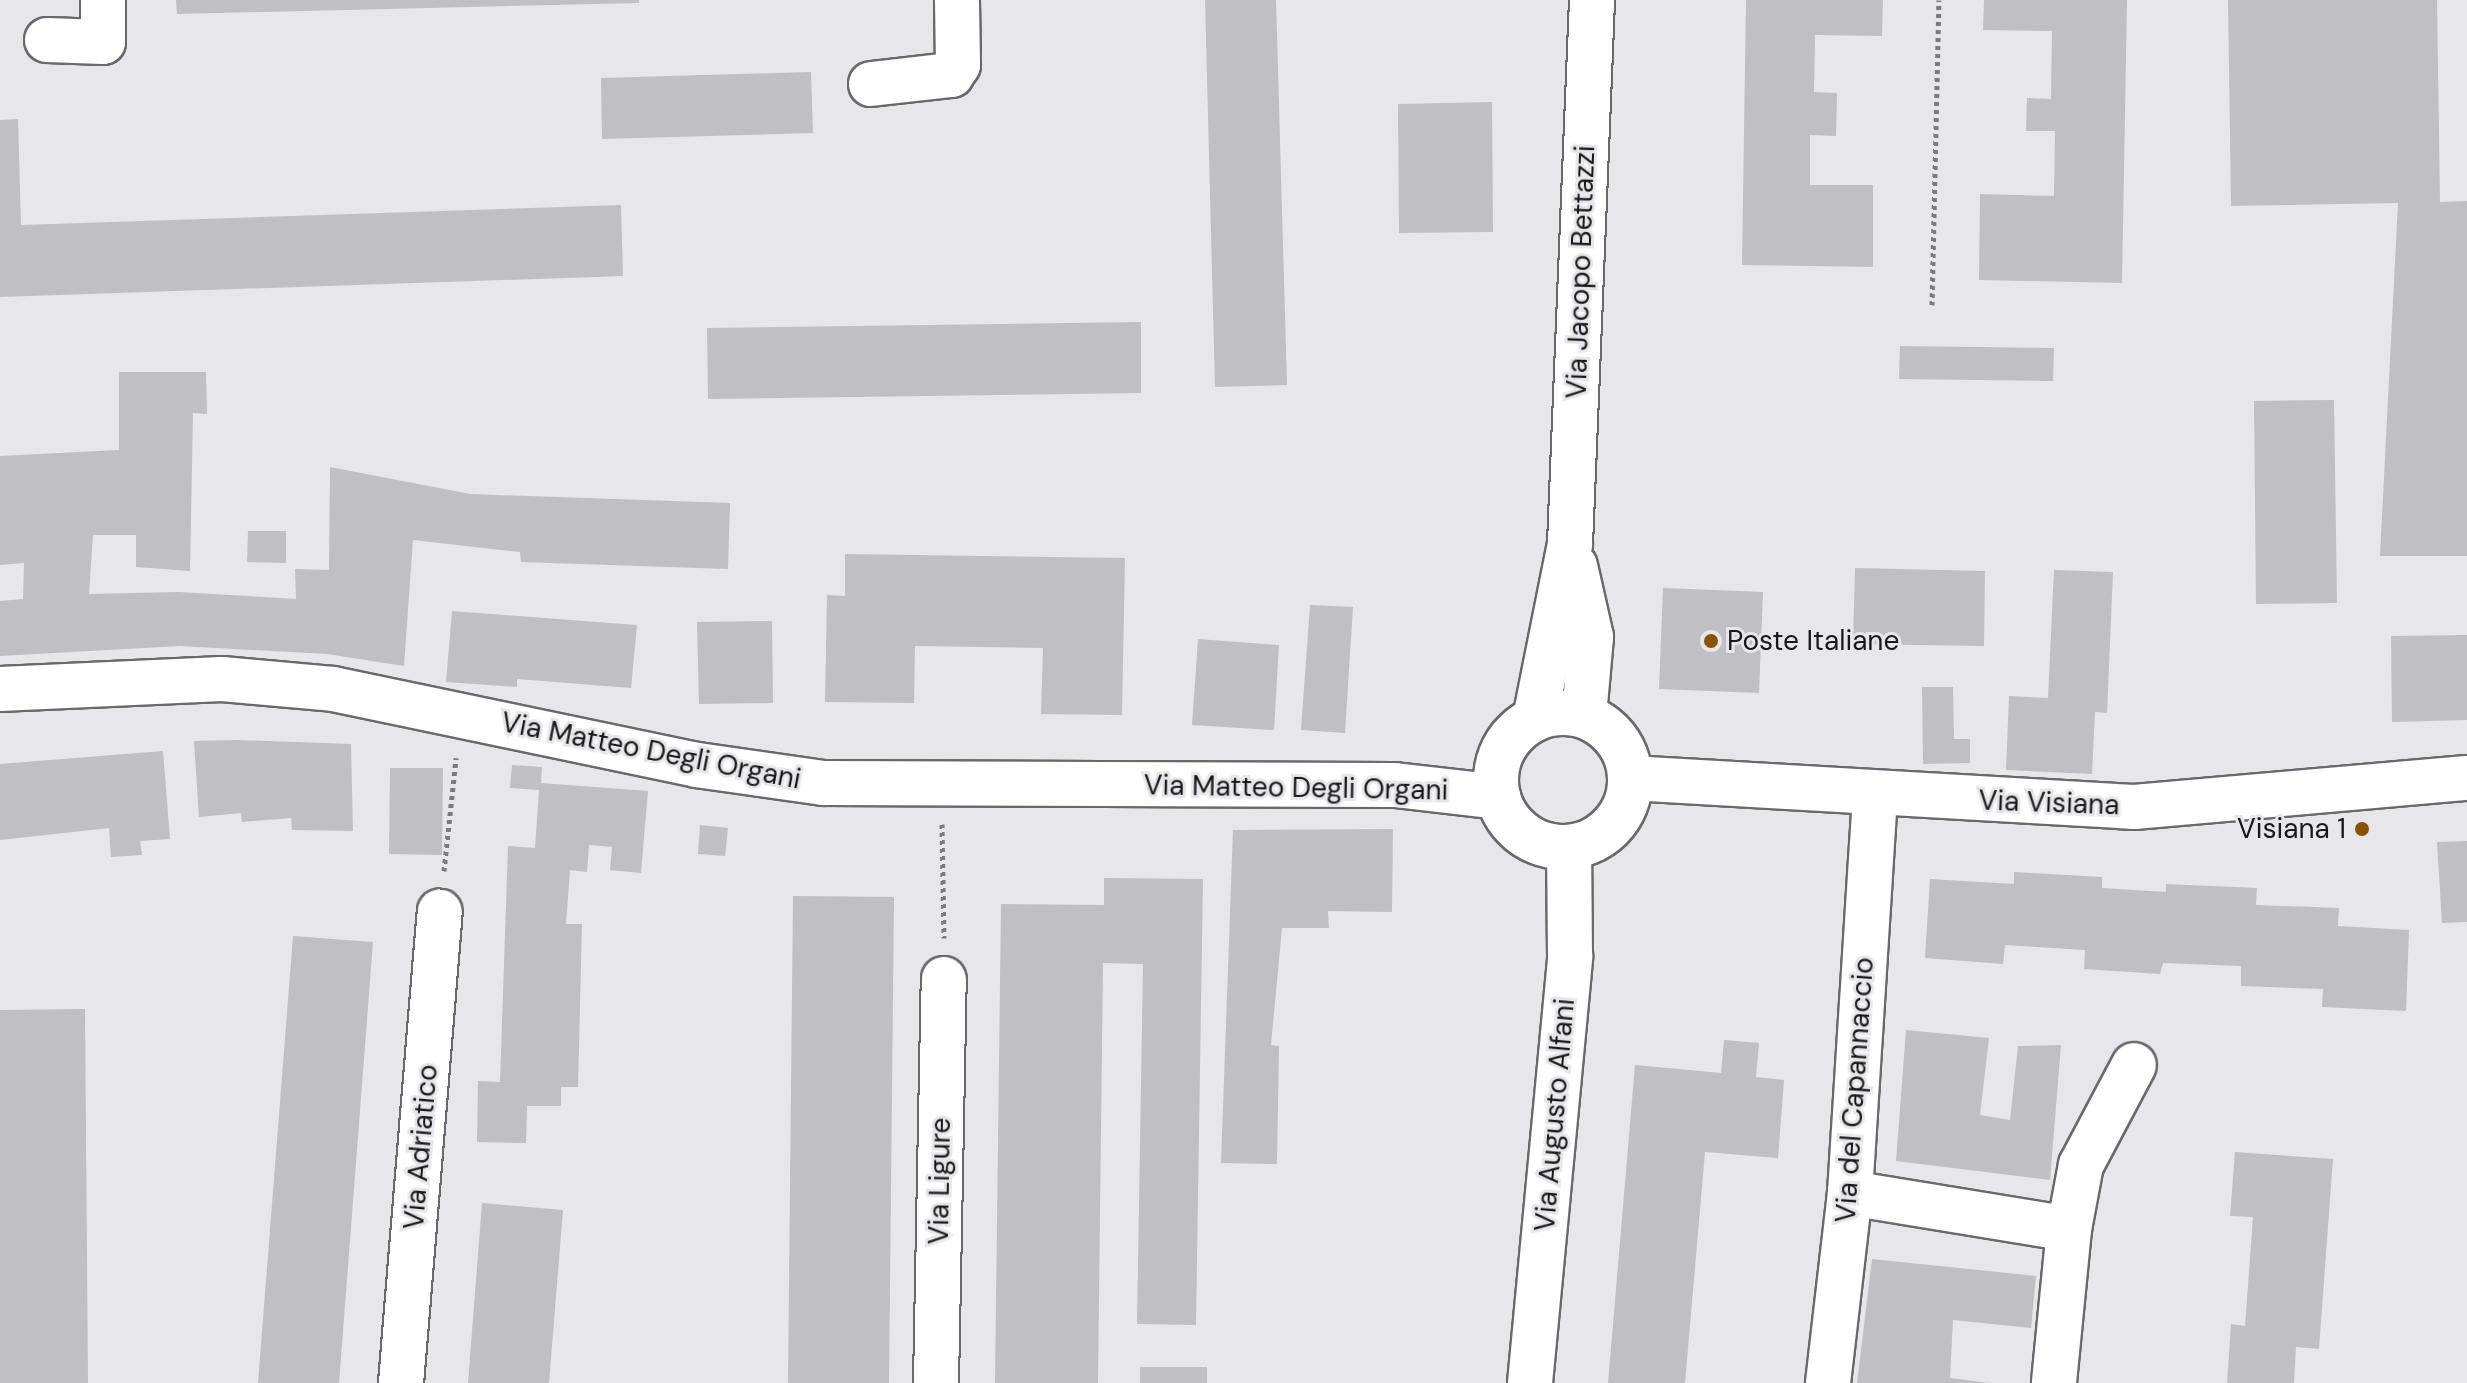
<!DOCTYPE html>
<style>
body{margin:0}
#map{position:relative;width:2467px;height:1383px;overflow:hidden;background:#e6e6eb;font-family:"DM Sans",sans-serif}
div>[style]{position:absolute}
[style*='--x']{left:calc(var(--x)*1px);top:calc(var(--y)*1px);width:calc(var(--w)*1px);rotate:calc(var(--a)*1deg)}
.building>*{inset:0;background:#bfbfc4}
.path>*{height:5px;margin-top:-2.5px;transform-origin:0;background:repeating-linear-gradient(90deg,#7b7b7e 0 4px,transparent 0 8px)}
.roads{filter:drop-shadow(2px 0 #69696d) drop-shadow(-2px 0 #69696d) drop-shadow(0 2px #69696d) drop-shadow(0 -2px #69696d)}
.minor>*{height:44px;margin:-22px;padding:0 22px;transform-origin:22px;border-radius:22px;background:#fff}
.minor>.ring{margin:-22px;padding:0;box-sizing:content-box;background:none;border:44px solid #fff;border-radius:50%}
.dots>*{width:22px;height:22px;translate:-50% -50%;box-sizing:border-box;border:4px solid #e6e6eb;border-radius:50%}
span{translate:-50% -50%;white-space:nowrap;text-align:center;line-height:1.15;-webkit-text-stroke:6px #e6e6eb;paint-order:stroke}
.street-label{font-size:28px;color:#19191b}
.poi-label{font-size:28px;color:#19191b}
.left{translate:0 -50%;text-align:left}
.right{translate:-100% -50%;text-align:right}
</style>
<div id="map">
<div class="building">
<div style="clip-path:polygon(176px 0,639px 0,639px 3px,177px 14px)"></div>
<div style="clip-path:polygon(1205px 0,1276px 0,1287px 385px,1215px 387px)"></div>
<div style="clip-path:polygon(1746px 0,1883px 0,1882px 36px,1815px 35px,1814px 92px,1837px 93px,1836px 136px,1810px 135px,1810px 185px,1873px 185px,1873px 267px,1742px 265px)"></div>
<div style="clip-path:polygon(1984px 0,2127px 0,2122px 283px,1979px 280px,1980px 194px,2054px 196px,2055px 131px,2026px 131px,2027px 98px,2051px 99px,2052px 31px,1983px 30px)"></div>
<div style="clip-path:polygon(2228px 0,2437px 0,2440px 202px,2467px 201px,2467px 556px,2380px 556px,2398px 203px,2231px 206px)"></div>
<div style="clip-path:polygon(811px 72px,813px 133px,602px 139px,601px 78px)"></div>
<div style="clip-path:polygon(1492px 102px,1493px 232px,1399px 233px,1398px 104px)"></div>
<div style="clip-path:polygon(18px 119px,21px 225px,621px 205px,623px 276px,0 297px,0 120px)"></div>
<div style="clip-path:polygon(1141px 322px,1141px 393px,708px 399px,707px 328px)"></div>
<div style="clip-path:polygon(1900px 346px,2054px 348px,2053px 381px,1899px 379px)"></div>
<div style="clip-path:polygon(119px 372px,206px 372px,207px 414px,193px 413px,190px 571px,136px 567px,136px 535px,93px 535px,89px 594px,179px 592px,296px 599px,295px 569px,329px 570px,330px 467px,470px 494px,730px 503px,728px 569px,521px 562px,520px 552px,413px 540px,404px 666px,327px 654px,180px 646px,0 656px,0 601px,23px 599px,24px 563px,0 565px,0 456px,119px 450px)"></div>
<div style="clip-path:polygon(2334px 400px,2337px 603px,2256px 604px,2254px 401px)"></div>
<div style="clip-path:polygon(248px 531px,286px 531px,286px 563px,247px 562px)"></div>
<div style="clip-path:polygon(845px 554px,1125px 558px,1122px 715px,1041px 714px,1043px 648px,915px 646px,914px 703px,825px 702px,827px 595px,845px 596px)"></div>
<div style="clip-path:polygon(1855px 568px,1985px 571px,1984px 646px,1853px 644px)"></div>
<div style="clip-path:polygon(2054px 570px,2113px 572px,2107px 713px,2095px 712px,2092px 774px,2006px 770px,2009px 696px,2048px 698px)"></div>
<div style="clip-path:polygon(1663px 588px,1763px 592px,1759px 693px,1659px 689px)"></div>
<div style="clip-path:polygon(1310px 605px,1353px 607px,1345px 733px,1301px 730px)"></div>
<div style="clip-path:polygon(452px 611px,637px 625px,631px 688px,517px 679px,517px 687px,446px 682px)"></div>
<div style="clip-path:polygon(772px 621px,773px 703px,699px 704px,697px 622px)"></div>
<div style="clip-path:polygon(2467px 635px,2467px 720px,2392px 722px,2391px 636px)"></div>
<div style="clip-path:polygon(1198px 639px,1279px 645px,1274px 730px,1192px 725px)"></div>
<div style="clip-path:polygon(1922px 687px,1953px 687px,1954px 739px,1970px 739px,1970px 763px,1923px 764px)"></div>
<div style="clip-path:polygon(237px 740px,351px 744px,353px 831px,292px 830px,291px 818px,242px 822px,241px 813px,199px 817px,194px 741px)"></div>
<div style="clip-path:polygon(163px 751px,170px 839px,140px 841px,142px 855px,111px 857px,109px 828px,0 840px,0 764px)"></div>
<div style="clip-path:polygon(512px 765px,542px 767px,541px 783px,648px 791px,641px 873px,610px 870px,612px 847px,589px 845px,587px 872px,570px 870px,566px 924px,582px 924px,578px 1087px,561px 1087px,561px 1106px,527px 1106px,526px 1143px,477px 1142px,478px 1081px,500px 1082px,508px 846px,535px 848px,539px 790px,510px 788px)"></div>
<div style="clip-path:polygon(390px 768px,443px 768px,442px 855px,389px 854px)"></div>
<div style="clip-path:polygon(700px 825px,728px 828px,725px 856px,698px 854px)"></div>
<div style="clip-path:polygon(1393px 829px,1392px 912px,1328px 911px,1329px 928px,1282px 928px,1271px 1045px,1279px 1046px,1277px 1164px,1221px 1163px,1233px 830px)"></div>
<div style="clip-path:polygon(2467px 841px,2467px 922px,2442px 923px,2437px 842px)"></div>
<div style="clip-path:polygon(2014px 872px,2102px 877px,2102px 888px,2166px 892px,2166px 884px,2257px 888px,2256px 905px,2339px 908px,2338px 926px,2409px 930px,2406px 1011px,2322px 1007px,2323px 989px,2241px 986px,2241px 966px,2163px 963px,2160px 974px,2084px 969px,2085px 950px,2005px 945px,2003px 964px,1925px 958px,1930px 879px,2014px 884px)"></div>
<div style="clip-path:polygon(1104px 878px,1203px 879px,1196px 1325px,1137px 1324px,1143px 964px,1103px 963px,1098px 1383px,995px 1383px,1001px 904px,1104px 905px)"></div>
<div style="clip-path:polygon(793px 896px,894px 897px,889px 1383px,788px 1383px)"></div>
<div style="clip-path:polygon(293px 936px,373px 942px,339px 1383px,258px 1383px)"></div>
<div style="clip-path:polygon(85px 1009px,88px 1383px,0 1383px,0 1010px)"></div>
<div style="clip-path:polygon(1906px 1030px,1989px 1038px,1980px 1115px,2010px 1120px,2018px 1046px,2061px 1045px,2050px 1180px,1896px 1161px)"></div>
<div style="clip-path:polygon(1724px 1040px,1759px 1043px,1756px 1077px,1784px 1080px,1778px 1158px,1705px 1152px,1685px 1383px,1608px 1383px,1635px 1065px,1721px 1073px)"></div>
<div style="clip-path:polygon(2235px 1152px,2333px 1159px,2319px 1349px,2296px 1347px,2294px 1383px,2227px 1383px,2231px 1324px,2245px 1326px,2253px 1217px,2230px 1216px)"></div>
<div style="clip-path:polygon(482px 1203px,563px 1210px,549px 1383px,468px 1383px)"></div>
<div style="clip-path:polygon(1872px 1259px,2036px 1276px,2031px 1328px,1953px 1320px,1950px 1378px,1989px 1383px,1857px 1383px)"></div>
<div style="clip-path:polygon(1140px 1367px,1207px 1367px,1207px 1383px,1140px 1383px)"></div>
</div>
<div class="path">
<div style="--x:1932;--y:305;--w:305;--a:-88.7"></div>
<div style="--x:942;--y:824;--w:114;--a:89"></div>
<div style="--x:444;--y:871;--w:114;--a:-83.9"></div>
</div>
<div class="roads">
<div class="minor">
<div style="--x:47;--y:40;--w:56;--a:2"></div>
<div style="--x:103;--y:42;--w:42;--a:-90"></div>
<div style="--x:871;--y:84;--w:81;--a:-6.4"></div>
<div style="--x:951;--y:75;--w:12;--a:-55"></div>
<div style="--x:958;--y:65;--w:65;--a:-90.9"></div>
<div style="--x:1575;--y:566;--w:73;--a:77.3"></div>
<div style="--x:1591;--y:637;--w:79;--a:95.1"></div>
<div style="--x:0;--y:689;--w:222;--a:-2.6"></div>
<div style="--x:222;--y:679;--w:111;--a:5.1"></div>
<div style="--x:333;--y:689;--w:372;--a:11.8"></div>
<div style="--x:697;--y:765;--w:127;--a:8.1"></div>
<div style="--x:823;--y:783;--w:572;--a:0.2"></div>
<div style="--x:1395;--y:785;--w:104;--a:6.6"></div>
<div class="ring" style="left:1496px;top:713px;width:90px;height:90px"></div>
<div style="--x:1535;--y:719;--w:178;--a:-78.7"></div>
<div style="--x:1570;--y:544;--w:544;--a:-87.68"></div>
<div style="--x:1630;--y:778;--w:505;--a:3.29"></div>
<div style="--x:2134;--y:807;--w:334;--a:-5"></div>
<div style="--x:1850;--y:1193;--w:222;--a:9.3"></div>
<div style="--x:2069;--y:1229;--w:155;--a:95.6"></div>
<div style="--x:2069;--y:1229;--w:65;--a:-79.4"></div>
<div style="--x:2081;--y:1165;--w:113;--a:-62.1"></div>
<div style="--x:401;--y:1383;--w:473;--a:-85.3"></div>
<div style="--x:936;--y:1383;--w:404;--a:-88.9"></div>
<div style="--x:1530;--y:1383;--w:429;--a:-84.6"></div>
<div style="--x:1570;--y:956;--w:109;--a:-90.5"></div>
<div style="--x:1828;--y:1383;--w:191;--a:-83.4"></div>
<div style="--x:1850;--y:1193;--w:399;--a:-86.4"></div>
</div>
</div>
<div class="dots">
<div style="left:1711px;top:641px;background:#895401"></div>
<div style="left:2362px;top:829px;background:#895401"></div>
</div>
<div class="street-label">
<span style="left:1581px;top:272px;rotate:-88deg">Via Jacopo Bettazzi</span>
<span style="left:651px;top:751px;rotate:11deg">Via Matteo Degli Organi</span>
<span style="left:1296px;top:788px;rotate:1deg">Via Matteo Degli Organi</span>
<span style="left:2049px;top:803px;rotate:2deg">Via Visiana</span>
<span style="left:1855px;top:1090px;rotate:-86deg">Via del Capannaccio</span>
<span style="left:1555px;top:1115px;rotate:-85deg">Via Augusto Alfani</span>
<span style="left:421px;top:1147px;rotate:-85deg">Via Adriatico</span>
<span style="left:940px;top:1181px;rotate:-89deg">Via Ligure</span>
</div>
<div class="poi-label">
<span class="left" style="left:1727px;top:641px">Poste Italiane</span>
<span class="right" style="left:2346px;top:829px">Visiana 1</span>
</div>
</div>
